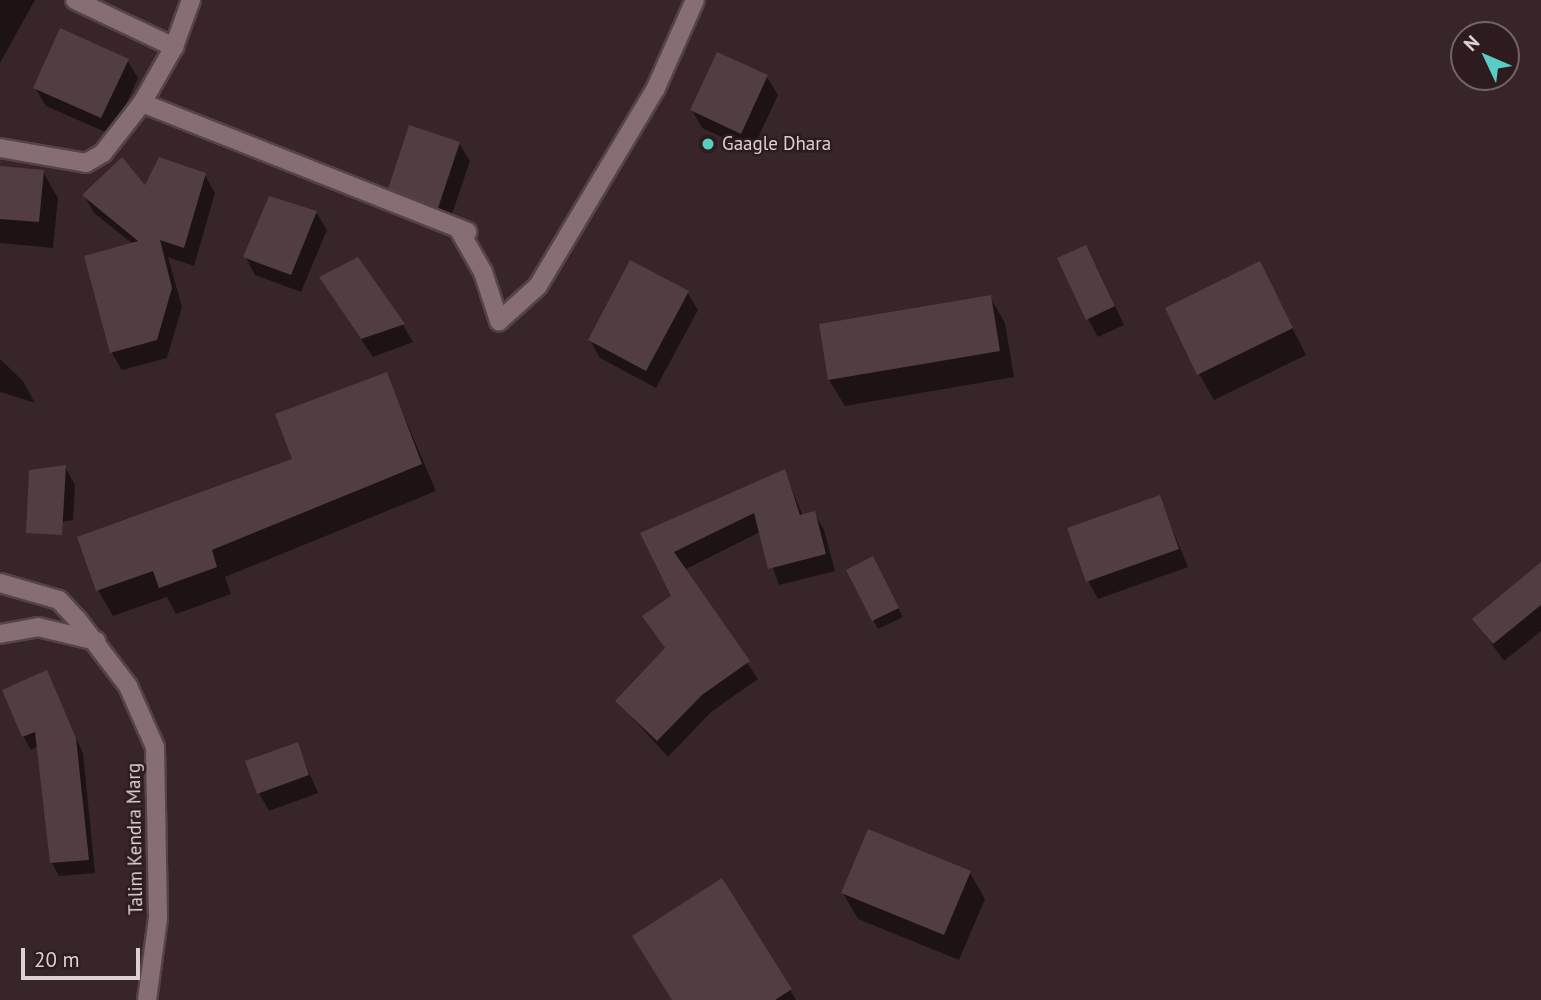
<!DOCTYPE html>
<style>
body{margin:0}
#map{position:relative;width:1541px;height:1000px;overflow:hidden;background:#382529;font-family:"PT Sans",sans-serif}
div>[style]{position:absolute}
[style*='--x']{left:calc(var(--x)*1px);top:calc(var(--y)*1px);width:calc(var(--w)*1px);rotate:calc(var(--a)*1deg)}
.shadow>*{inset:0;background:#0007}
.building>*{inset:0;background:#523d41}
.roads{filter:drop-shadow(2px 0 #544447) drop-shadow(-2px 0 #544447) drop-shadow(0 2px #544447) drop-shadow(0 -2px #544447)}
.minor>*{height:18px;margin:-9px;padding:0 9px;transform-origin:9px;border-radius:9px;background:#866e72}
.tertiary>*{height:18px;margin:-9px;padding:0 9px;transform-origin:9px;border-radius:9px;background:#866e72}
.dots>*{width:19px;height:19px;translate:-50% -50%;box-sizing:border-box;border:4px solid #2e1b1f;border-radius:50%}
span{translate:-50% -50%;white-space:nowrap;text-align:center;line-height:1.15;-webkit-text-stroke:5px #2e1b1f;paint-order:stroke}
.poi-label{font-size:19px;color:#ddd0d2}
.left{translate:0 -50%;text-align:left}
.street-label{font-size:19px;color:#ddd0d2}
.north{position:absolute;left:1450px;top:21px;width:70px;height:70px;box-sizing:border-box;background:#2e1b1f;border:2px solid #746367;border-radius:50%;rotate:314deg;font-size:19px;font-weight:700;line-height:28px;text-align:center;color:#ddd0d2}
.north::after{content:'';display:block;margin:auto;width:24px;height:32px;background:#57cec1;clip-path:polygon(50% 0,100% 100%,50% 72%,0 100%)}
.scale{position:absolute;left:21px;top:948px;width:119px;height:32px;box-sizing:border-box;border:4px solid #ddd0d2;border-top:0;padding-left:9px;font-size:21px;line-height:24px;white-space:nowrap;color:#ddd0d2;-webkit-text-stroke:5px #2e1b1f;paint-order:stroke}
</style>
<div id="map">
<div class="shadow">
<div style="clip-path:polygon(0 0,35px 0,0 63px)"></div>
<div style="clip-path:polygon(127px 60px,138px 78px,112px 135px,46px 106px,35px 88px)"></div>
<div style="clip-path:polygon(767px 77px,778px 95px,752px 151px,702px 128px,692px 110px)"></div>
<div style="clip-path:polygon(459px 143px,470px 161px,448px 226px,401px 207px,390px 188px)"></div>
<div style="clip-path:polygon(0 168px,43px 172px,58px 198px,53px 248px,0 243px)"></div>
<div style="clip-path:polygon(205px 175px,215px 193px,194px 266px,168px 257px,182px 307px,167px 358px,122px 370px,111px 352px,133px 244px,94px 213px,84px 195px)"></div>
<div style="clip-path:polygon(316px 212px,327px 230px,301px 292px,255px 275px,245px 256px)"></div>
<div style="clip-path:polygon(1259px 263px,1306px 355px,1214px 400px,1199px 374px)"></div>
<div style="clip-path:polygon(1096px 265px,1124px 325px,1098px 337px,1088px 319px)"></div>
<div style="clip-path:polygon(687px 292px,698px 310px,656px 388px,600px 358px,590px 340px)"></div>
<div style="clip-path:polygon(332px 296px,403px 325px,413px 342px,373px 357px)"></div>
<div style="clip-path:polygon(990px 297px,1005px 323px,1014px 377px,845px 406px,829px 380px)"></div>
<div style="clip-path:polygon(0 359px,23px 381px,35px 403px,0 392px)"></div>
<div style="clip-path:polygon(386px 374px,436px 491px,225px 577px,231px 594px,176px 614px,167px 597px,113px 616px,98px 590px,294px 460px)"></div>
<div style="clip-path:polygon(65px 467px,75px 485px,73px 520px,40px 526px)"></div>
<div style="clip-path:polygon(784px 471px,803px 516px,814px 513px,824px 530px,835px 571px,779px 585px,760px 532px,684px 570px,758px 679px,711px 712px,668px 757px,617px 701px,666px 650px,645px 617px,673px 597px,642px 534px)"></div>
<div style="clip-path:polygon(1159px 497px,1188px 567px,1098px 599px,1088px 581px)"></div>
<div style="clip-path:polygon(877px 567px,903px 617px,878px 629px,848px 571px)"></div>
<div style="clip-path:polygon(1541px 578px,1541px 631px,1504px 661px,1474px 619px)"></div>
<div style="clip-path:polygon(46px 672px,83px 753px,95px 873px,59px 876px,52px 863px,38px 746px,31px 750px,23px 736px)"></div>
<div style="clip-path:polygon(297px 744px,318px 793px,269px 811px,259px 793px)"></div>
<div style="clip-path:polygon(970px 873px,985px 899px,959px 960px,858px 919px,843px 893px)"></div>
<div style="clip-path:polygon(790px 990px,796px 1000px,673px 1000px)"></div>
</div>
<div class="building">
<div style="clip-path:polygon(60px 28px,129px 59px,101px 118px,33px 88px)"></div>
<div style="clip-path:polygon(717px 52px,768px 75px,741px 134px,690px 110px)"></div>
<div style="clip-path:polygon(409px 125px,460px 142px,438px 208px,388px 189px)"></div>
<div style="clip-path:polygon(122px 157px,145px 185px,159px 157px,206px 173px,184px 248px,160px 240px,172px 288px,157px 340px,110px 353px,84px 256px,138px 241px,82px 195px)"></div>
<div style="clip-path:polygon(0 166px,44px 170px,39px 222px,0 219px)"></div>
<div style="clip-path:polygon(269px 196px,317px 211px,291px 275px,243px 257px)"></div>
<div style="clip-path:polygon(1086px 245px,1115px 306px,1086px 320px,1057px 258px)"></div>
<div style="clip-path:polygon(358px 257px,405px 324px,361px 339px,319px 277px)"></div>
<div style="clip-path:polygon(630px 260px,689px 291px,646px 371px,588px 340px)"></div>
<div style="clip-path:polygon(1260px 261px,1293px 328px,1197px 375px,1165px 308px)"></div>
<div style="clip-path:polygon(991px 295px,1000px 351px,828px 380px,819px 324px)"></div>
<div style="clip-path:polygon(387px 372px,422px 464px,212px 550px,217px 567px,159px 588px,153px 571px,96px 591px,77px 537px,292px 459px,275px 414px)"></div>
<div style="clip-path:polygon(66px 465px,62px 535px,26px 533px,29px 470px)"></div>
<div style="clip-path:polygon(785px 469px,800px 515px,815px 511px,826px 554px,768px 569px,754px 513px,674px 552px,750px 661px,702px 695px,657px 741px,615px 701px,665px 648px,642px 616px,671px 596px,640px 533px)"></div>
<div style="clip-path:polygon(1160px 495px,1179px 549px,1086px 582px,1067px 528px)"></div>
<div style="clip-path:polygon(873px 556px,899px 608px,872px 621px,846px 570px)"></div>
<div style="clip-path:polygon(1541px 562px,1541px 605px,1493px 644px,1472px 619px)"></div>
<div style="clip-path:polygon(47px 670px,76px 738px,89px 860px,50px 863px,35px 732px,22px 737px,2px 690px)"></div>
<div style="clip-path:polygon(298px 742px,309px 775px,257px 794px,245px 761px)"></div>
<div style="clip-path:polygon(868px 829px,971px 871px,944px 935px,841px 893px)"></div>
<div style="clip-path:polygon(722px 878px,792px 989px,775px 1000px,672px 1000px,632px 936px)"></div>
</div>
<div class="roads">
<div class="minor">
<div style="--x:75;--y:0;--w:110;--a:25.4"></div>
<div style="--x:142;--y:103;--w:350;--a:21.6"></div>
<div style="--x:458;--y:228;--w:51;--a:60.4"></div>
<div style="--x:483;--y:272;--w:52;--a:71.9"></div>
<div style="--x:499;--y:321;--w:52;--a:-41.9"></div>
<div style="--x:538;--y:286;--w:230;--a:-59.2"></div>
<div style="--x:656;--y:88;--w:96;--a:-66.1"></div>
<div style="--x:0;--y:634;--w:39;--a:-10"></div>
<div style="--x:38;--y:627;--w:60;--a:13.6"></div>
</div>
<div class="tertiary">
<div style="--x:0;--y:148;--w:87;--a:9.9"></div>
<div style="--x:86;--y:163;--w:20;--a:-30"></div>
<div style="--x:103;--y:153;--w:63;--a:-52"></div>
<div style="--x:142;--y:103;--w:64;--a:-60.3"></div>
<div style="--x:174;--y:47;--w:50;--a:-70.1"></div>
<div style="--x:0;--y:583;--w:61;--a:16.1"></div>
<div style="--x:59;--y:600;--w:26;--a:47"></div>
<div style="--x:77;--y:619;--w:84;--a:52.7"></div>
<div style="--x:128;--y:686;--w:67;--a:66.1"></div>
<div style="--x:155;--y:747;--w:171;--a:89"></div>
<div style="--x:158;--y:918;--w:83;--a:97.6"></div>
</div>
</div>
<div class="dots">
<div style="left:708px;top:144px;background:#57cec1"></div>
</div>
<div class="poi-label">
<span class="left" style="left:722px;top:144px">Gaagle Dhara</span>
</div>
<div class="street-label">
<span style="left:135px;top:839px;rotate:-91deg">Talim Kendra Marg</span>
</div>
<div class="north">N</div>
<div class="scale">20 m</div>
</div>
